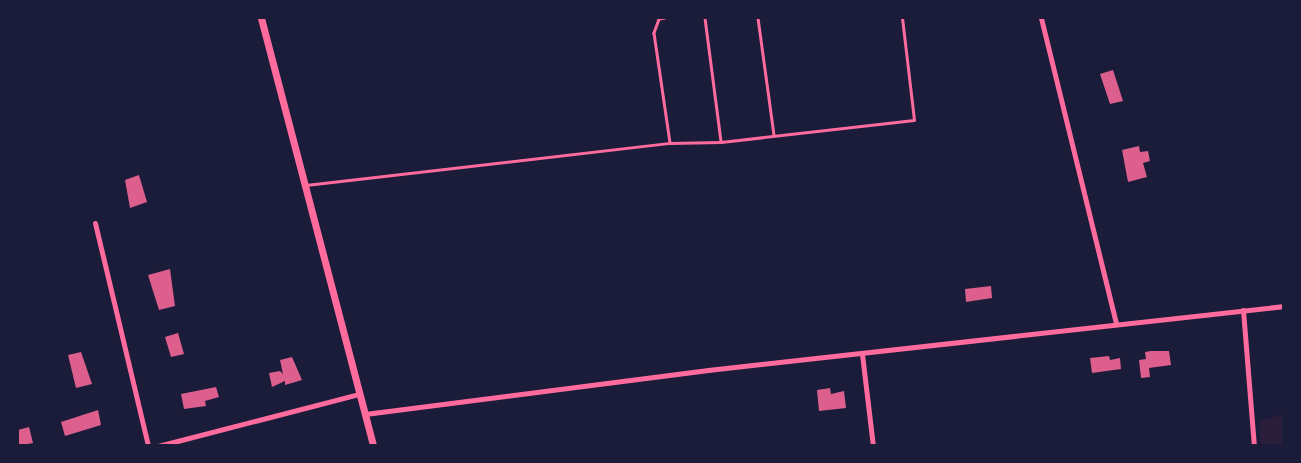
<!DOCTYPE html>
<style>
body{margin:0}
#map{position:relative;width:1301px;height:463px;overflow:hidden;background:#1b1b3a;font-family:Ubuntu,sans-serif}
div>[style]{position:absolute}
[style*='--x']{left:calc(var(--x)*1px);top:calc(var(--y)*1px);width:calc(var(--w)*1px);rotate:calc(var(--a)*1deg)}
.green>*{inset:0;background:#2a1e3b}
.building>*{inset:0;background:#dd5f8e}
.service>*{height:2.5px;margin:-1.25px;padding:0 1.25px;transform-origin:1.25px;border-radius:1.25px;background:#ff6b9d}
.minor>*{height:5px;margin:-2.5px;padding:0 2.5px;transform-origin:2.5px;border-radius:2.5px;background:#ff6b9d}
.secondary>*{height:7px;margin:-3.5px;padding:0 3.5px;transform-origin:3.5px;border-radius:3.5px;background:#ff6b9d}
span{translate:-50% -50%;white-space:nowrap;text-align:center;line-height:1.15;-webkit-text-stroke:4px #1b1b3a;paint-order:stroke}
.frame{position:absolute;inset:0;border:19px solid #1b1b3a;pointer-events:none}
</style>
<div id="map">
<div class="green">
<div style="clip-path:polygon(1283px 415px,1283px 445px,1261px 445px,1259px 421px)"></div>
</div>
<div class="building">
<div style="clip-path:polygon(1113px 70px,1123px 101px,1110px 104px,1100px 74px)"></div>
<div style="clip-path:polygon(1139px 146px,1140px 152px,1148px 151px,1150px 161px,1143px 163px,1147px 177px,1128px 182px,1122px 150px)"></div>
<div style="clip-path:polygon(139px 175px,147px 202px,130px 208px,125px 180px)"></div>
<div style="clip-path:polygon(170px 269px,175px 306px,159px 310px,148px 275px)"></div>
<div style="clip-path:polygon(991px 286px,992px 298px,966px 302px,965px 289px)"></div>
<div style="clip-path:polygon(178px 333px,184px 354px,171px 357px,165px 337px)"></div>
<div style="clip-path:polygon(1151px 351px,1169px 351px,1171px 365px,1149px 368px,1150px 377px,1141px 378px,1139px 360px,1146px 359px,1145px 352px)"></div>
<div style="clip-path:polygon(81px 352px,92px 384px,76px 388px,68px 355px)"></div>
<div style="clip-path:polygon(1109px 356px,1110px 360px,1120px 358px,1121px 369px,1092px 373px,1090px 358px)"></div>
<div style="clip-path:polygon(292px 357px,302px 380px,285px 385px,285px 381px,272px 387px,269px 373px,280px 371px,283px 374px,280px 360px)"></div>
<div style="clip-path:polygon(216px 387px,219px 397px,205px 401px,206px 406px,184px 409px,181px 394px)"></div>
<div style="clip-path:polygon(830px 388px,831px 394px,844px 391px,846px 408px,819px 411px,817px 390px)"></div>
<div style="clip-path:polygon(98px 410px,101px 425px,65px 436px,61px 422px)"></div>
<div style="clip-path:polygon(29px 427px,33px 443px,18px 446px,18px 430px)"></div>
</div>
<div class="service">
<div style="--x:665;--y:18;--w:6;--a:171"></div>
<div style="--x:659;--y:19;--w:15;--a:110"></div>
<div style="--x:654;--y:33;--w:111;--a:81.7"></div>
<div style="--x:705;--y:18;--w:125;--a:82.6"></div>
<div style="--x:758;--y:18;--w:118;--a:82.2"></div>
<div style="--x:306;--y:185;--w:366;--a:-6.6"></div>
<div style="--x:670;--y:143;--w:51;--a:-1.1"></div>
<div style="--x:721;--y:142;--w:194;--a:-6.5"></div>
<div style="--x:914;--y:120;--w:103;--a:-96.7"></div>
</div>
<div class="minor">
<div style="--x:1041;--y:18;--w:315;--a:76.2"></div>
<div style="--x:95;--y:223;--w:229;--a:76.6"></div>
<div style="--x:1243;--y:310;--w:136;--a:85.4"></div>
<div style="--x:862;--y:354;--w:93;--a:83.2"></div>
<div style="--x:365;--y:414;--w:346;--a:-7.3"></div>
<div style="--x:708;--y:370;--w:580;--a:-6.34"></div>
<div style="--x:158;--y:446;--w:208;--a:-14.5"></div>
</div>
<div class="secondary">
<div style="--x:261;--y:18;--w:442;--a:75.3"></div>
</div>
<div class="frame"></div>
</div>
